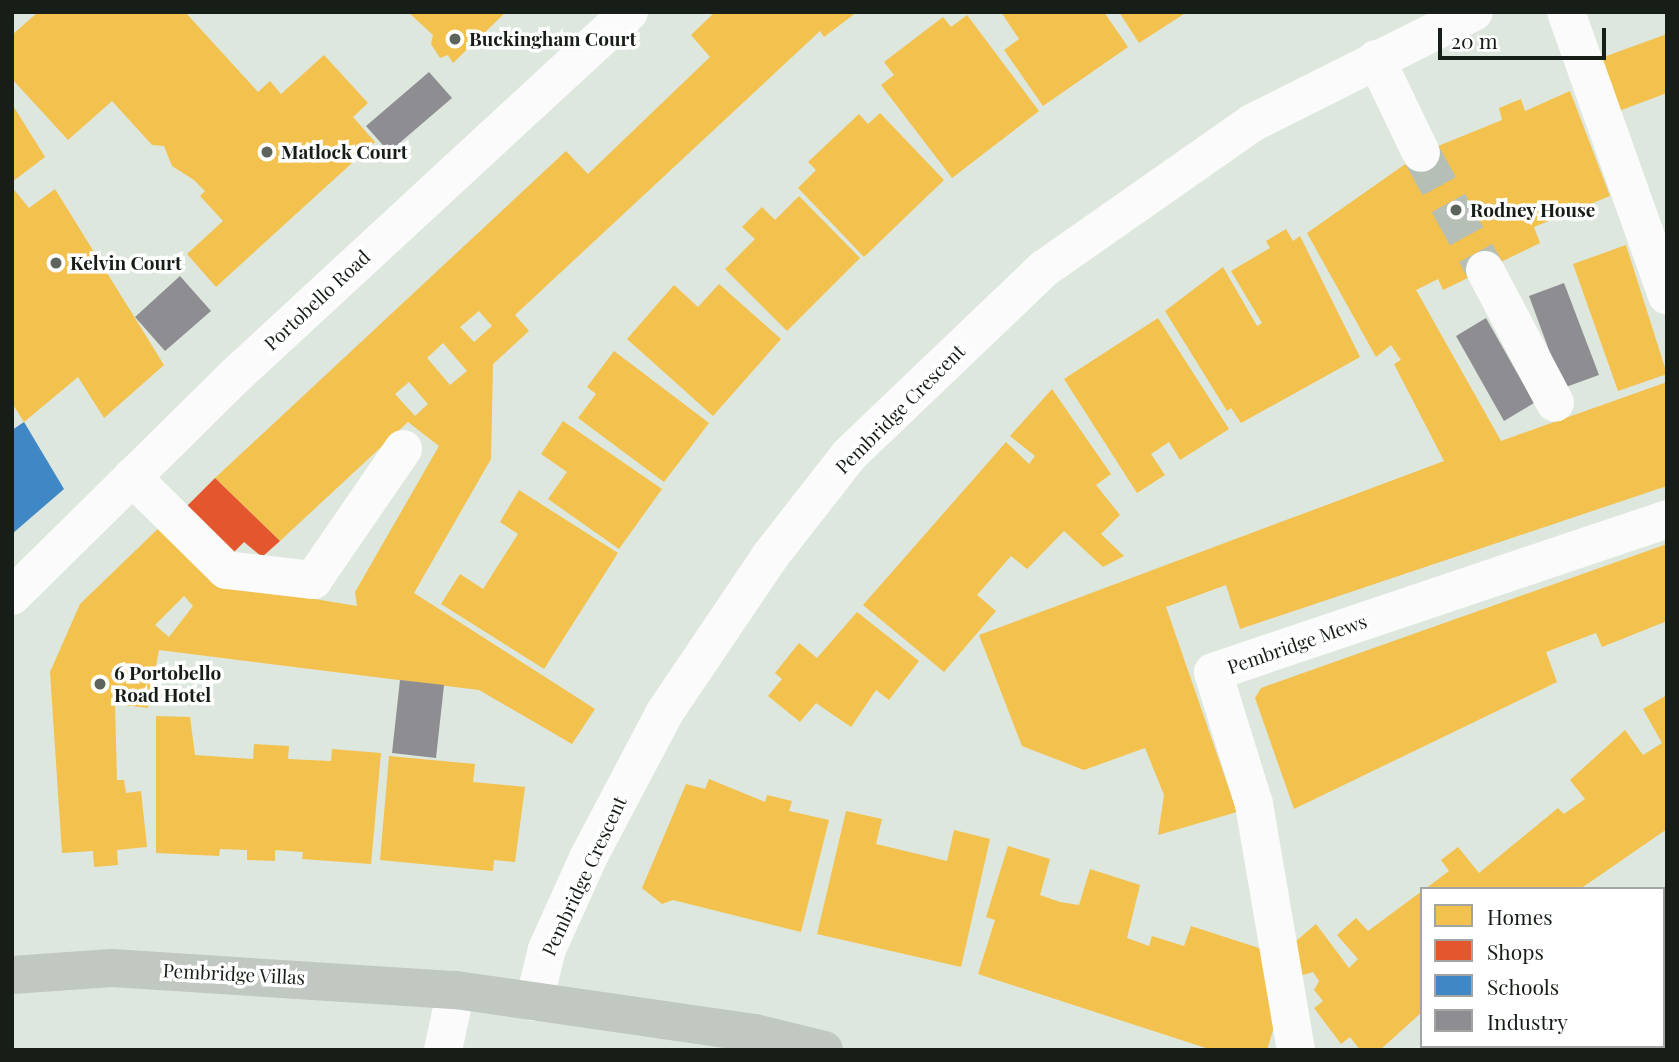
<!DOCTYPE html>
<style>
body{margin:0}
#map{position:relative;width:1679px;height:1062px;overflow:hidden;background:#dee7dd;font-family:"Playfair Display",serif}
div>[style]{position:absolute}
[style*='--x']{left:calc(var(--x)*1px);top:calc(var(--y)*1px);width:calc(var(--w)*1px);rotate:calc(var(--a)*1deg)}
.homes>*{inset:0;background:#f2c14e}
.shops>*{inset:0;background:#e4572e}
.schools>*{inset:0;background:#3f88c5}
.industry>*{inset:0;background:#8d8d92}
.minor-tunnel>*{height:38px;margin-top:-19px;transform-origin:0;background:repeating-linear-gradient(90deg,#b6bfb5 0 38px,transparent 0 57px)}
.minor>*{height:38px;margin:-19px;padding:0 19px;transform-origin:19px;border-radius:19px;background:#fafbfa}
.major>*{height:38px;margin:-19px;padding:0 19px;transform-origin:19px;border-radius:19px;background:#c1c7c1}
.dots>*{width:19px;height:19px;translate:-50% -50%;box-sizing:border-box;border:4px solid #fff;border-radius:50%}
span{translate:-50% -50%;white-space:nowrap;text-align:center;line-height:1.15;-webkit-text-stroke:7px #fff;paint-order:stroke}
.poi-label{font-size:19px;color:#171e17;font-weight:700}
.left{translate:0 -50%;text-align:left}
.street-label{font-size:19px;color:#171e17}
.frame{position:absolute;inset:0;border:14px solid #171e17;pointer-events:none}
.legend{position:absolute;left:1420px;top:887px;width:245px;height:161px;box-sizing:border-box;background:#fff;border:2px solid #a2a5a2;margin:0;padding:9px 12px;list-style:none;font-size:21px;color:#171e17}
.legend li{display:flex;align-items:center;gap:14px;height:35px}
.legend b{width:35px;border:2px solid #a2a5a2}
.scale{position:absolute;left:1438px;top:28px;width:168px;height:32px;box-sizing:border-box;border:4px solid #171e17;border-top:0;padding-left:9px;font-size:21px;line-height:24px;white-space:nowrap;color:#171e17;-webkit-text-stroke:5px #fff;paint-order:stroke}
</style>
<div id="map">
<div class="homes">
<div style="clip-path:polygon(38px 12px,185px 12px,258px 92px,270px 81px,281px 94px,324px 55px,368px 103px,353px 117px,375px 142px,216px 287px,187px 254px,223px 221px,200px 196px,205px 191px,194px 180px,172px 166px,164px 146px,152px 145px,112px 101px,68px 140px,12px 79px,12px 35px)"></div>
<div style="clip-path:polygon(408px 12px,506px 12px,453px 63px,448px 55px,440px 58px,431px 44px,433px 35px)"></div>
<div style="clip-path:polygon(evenodd,715px 12px,857px 12px,824px 37px,820px 31px,515px 315px,529px 331px,493px 364px,491px 459px,414px 593px,595px 709px,572px 744px,479px 690px,159px 650px,148px 708px,115px 704px,117px 780px,124px 780px,126px 793px,141px 791px,147px 847px,117px 850px,118px 865px,94px 867px,93px 851px,62px 853px,50px 672px,80px 604px,164px 523px,209px 566px,211px 582px,357px 606px,355px 592px,439px 446px,408px 422px,280px 541px,215px 478px,566px 151px,588px 174px,710px 57px,691px 35px,715px 12px,479px 311px,492px 326px,474px 342px,460px 327px,479px 311px,715px 12px,443px 343px,467px 371px,450px 385px,427px 358px,443px 343px,715px 12px,409px 382px,428px 404px,415px 416px,395px 394px,409px 382px,715px 12px,184px 596px,193px 606px,169px 637px,155px 625px,184px 596px)"></div>
<div style="clip-path:polygon(1001px 12px,1104px 12px,1128px 47px,1043px 106px,1004px 50px,1019px 39px)"></div>
<div style="clip-path:polygon(1119px 12px,1187px 12px,1139px 43px)"></div>
<div style="clip-path:polygon(967px 15px,1039px 111px,952px 178px,881px 85px,894px 75px,884px 62px,943px 17px,951px 27px)"></div>
<div style="clip-path:polygon(1667px 34px,1667px 93px,1616px 112px,1598px 59px)"></div>
<div style="clip-path:polygon(1570px 91px,1610px 196px,1534px 227px,1540px 243px,1443px 290px,1438px 279px,1416px 290px,1501px 441px,1667px 382px,1667px 486px,1240px 629px,1226px 585px,1166px 607px,1237px 812px,1158px 835px,1164px 795px,1145px 748px,1084px 770px,1022px 746px,979px 635px,1444px 461px,1394px 364px,1401px 360px,1391px 345px,1376px 357px,1307px 233px,1421px 153px,1502px 120px,1499px 108px,1521px 99px,1525px 111px)"></div>
<div style="clip-path:polygon(12px 104px,45px 157px,12px 182px)"></div>
<div style="clip-path:polygon(880px 113px,944px 180px,864px 257px,798px 188px,816px 170px,808px 162px,859px 114px,868px 124px)"></div>
<div style="clip-path:polygon(12px 187px,29px 208px,55px 189px,164px 365px,104px 418px,78px 377px,24px 422px,12px 403px)"></div>
<div style="clip-path:polygon(799px 196px,860px 258px,787px 331px,725px 269px,755px 239px,742px 227px,762px 207px,775px 220px)"></div>
<div style="clip-path:polygon(1286px 229px,1293px 241px,1300px 236px,1360px 357px,1241px 423px,1231px 408px,1227px 411px,1165px 311px,1223px 267px,1257px 326px,1262px 323px,1231px 271px,1270px 248px,1266px 241px)"></div>
<div style="clip-path:polygon(1626px 245px,1667px 374px,1618px 391px,1573px 264px)"></div>
<div style="clip-path:polygon(719px 284px,781px 339px,713px 416px,627px 339px,674px 285px,698px 307px)"></div>
<div style="clip-path:polygon(1158px 318px,1229px 429px,1180px 460px,1169px 442px,1151px 454px,1165px 475px,1137px 493px,1064px 379px)"></div>
<div style="clip-path:polygon(614px 351px,709px 423px,664px 482px,578px 418px,596px 394px,587px 387px)"></div>
<div style="clip-path:polygon(1052px 389px,1111px 474px,1096px 485px,1120px 515px,1101px 534px,1124px 556px,1103px 567px,1064px 531px,1027px 569px,1011px 556px,977px 595px,996px 611px,944px 672px,863px 605px,1006px 442px,1029px 464px,1035px 456px,1010px 436px)"></div>
<div style="clip-path:polygon(563px 421px,662px 489px,619px 549px,548px 499px,567px 472px,541px 454px)"></div>
<div style="clip-path:polygon(519px 490px,618px 553px,544px 669px,441px 604px,460px 574px,483px 589px,518px 534px,500px 522px)"></div>
<div style="clip-path:polygon(1667px 544px,1667px 621px,1602px 647px,1596px 633px,1546px 652px,1557px 682px,1294px 809px,1255px 698px,1261px 688px)"></div>
<div style="clip-path:polygon(857px 612px,919px 661px,889px 700px,876px 690px,851px 727px,816px 703px,800px 722px,768px 696px,782px 679px,775px 673px,799px 643px,817px 658px)"></div>
<div style="clip-path:polygon(1667px 695px,1667px 829px,1580px 889px,1425px 889px,1449px 871px,1441px 860px,1458px 847px,1479px 873px,1558px 808px,1564px 814px,1585px 799px,1570px 780px,1625px 730px,1643px 755px,1662px 743px,1643px 709px)"></div>
<div style="clip-path:polygon(156px 716px,190px 717px,195px 755px,253px 759px,254px 744px,289px 746px,288px 759px,331px 761px,332px 749px,381px 753px,371px 864px,302px 859px,303px 852px,275px 850px,275px 861px,247px 860px,247px 850px,220px 849px,219px 856px,156px 853px)"></div>
<div style="clip-path:polygon(389px 756px,475px 764px,473px 782px,525px 787px,515px 862px,494px 860px,493px 871px,380px 860px)"></div>
<div style="clip-path:polygon(709px 779px,765px 802px,767px 795px,792px 801px,789px 811px,829px 820px,801px 932px,673px 900px,662px 904px,642px 888px,686px 784px,705px 789px)"></div>
<div style="clip-path:polygon(846px 811px,882px 819px,876px 844px,947px 861px,954px 830px,990px 839px,961px 967px,817px 934px)"></div>
<div style="clip-path:polygon(1008px 846px,1050px 859px,1040px 895px,1060px 902px,1079px 905px,1090px 869px,1140px 885px,1127px 938px,1149px 946px,1152px 936px,1184px 946px,1191px 926px,1265px 950px,1278px 1014px,1267px 1050px,1212px 1050px,978px 974px,995px 920px,986px 917px)"></div>
<div style="clip-path:polygon(1422px 891px,1422px 1012px,1380px 1050px,1360px 1050px,1350px 1037px,1341px 1044px,1314px 1008px,1323px 1001px,1314px 990px,1319px 981px,1313px 972px,1293px 978px,1289px 947px,1316px 924px,1349px 968px,1358px 959px,1337px 935px,1356px 918px,1368px 931px)"></div>
</div>
<div class="shops">
<div style="clip-path:polygon(215px 478px,280px 541px,262px 557px,244px 542px,229px 557px,180px 513px)"></div>
</div>
<div class="schools">
<div style="clip-path:polygon(24px 422px,64px 489px,12px 534px,12px 430px)"></div>
</div>
<div class="industry">
<div style="clip-path:polygon(429px 72px,452px 98px,389px 152px,366px 126px)"></div>
<div style="clip-path:polygon(180px 276px,211px 311px,165px 351px,135px 317px)"></div>
<div style="clip-path:polygon(1564px 283px,1599px 375px,1563px 388px,1529px 296px)"></div>
<div style="clip-path:polygon(1486px 318px,1534px 403px,1504px 421px,1456px 336px)"></div>
<div style="clip-path:polygon(400px 680px,444px 685px,436px 758px,392px 753px)"></div>
</div>
<div class="minor-tunnel">
<div style="--x:1421;--y:153;--w:133;--a:61.3"></div>
</div>
<div class="minor">
<div style="--x:1566;--y:12;--w:301;--a:70.4"></div>
<div style="--x:1376;--y:59;--w:104;--a:64.4"></div>
<div style="--x:1485;--y:270;--w:150;--a:62.2"></div>
<div style="--x:132;--y:477;--w:132;--a:44.7"></div>
<div style="--x:226;--y:570;--w:88;--a:6.6"></div>
<div style="--x:313;--y:580;--w:159;--a:-55.5"></div>
<div style="--x:12;--y:596;--w:315;--a:-44.6"></div>
<div style="--x:236;--y:375;--w:535;--a:-42.73"></div>
<div style="--x:1663;--y:980;--w:5;--a:-37"></div>
<div style="--x:534;--y:1002;--w:55;--a:-76.2"></div>
<div style="--x:547;--y:949;--w:100;--a:-65.7"></div>
<div style="--x:588;--y:858;--w:165;--a:-62.2"></div>
<div style="--x:665;--y:712;--w:189;--a:-56"></div>
<div style="--x:771;--y:555;--w:127;--a:-52"></div>
<div style="--x:849;--y:455;--w:271;--a:-43.7"></div>
<div style="--x:1045;--y:268;--w:253;--a:-35"></div>
<div style="--x:1252;--y:123;--w:248;--a:-26.6"></div>
<div style="--x:443;--y:1050;--w:61;--a:-77.8"></div>
<div style="--x:1296;--y:1050;--w:250;--a:-99.7"></div>
<div style="--x:1254;--y:804;--w:138;--a:-107.3"></div>
<div style="--x:1213;--y:672;--w:479;--a:-18.6"></div>
<div style="--x:1579;--y:1050;--w:6;--a:-45"></div>
</div>
<div class="major">
<div style="--x:12;--y:975;--w:100;--a:-4"></div>
<div style="--x:112;--y:968;--w:345;--a:3.7"></div>
<div style="--x:456;--y:990;--w:302;--a:8.2"></div>
<div style="--x:755;--y:1033;--w:71;--a:13.8"></div>
</div>
<div class="dots">
<div style="left:455px;top:39px;background:#5d645c"></div>
<div style="left:267px;top:152px;background:#5d645c"></div>
<div style="left:1456px;top:210px;background:#5d645c"></div>
<div style="left:56px;top:263px;background:#5d645c"></div>
<div style="left:100px;top:684px;background:#5d645c"></div>
</div>
<div class="poi-label">
<span class="left" style="left:469px;top:39px">Buckingham Court</span>
<span class="left" style="left:281px;top:152px">Matlock Court</span>
<span class="left" style="left:1470px;top:210px">Rodney House</span>
<span class="left" style="left:70px;top:263px">Kelvin Court</span>
<span class="left" style="left:114px;top:684px">6 Portobello<br>Road Hotel</span>
</div>
<div class="street-label">
<span style="left:317px;top:300px;rotate:-43deg">Portobello Road</span>
<span style="left:900px;top:409px;rotate:-45deg">Pembridge Crescent</span>
<span style="left:1297px;top:644px;rotate:-19deg">Pembridge Mews</span>
<span style="left:584px;top:876px;rotate:-65deg">Pembridge Crescent</span>
<span style="left:234px;top:974px;rotate:3deg">Pembridge Villas</span>
</div>
<div class="frame"></div>
<ul class="legend">
<li><b style="height:19px;background:#f2c14e"></b>Homes</li>
<li><b style="height:19px;background:#e4572e"></b>Shops</li>
<li><b style="height:19px;background:#3f88c5"></b>Schools</li>
<li><b style="height:19px;background:#8d8d92"></b>Industry</li>
</ul>
<div class="scale">20 m</div>
</div>
